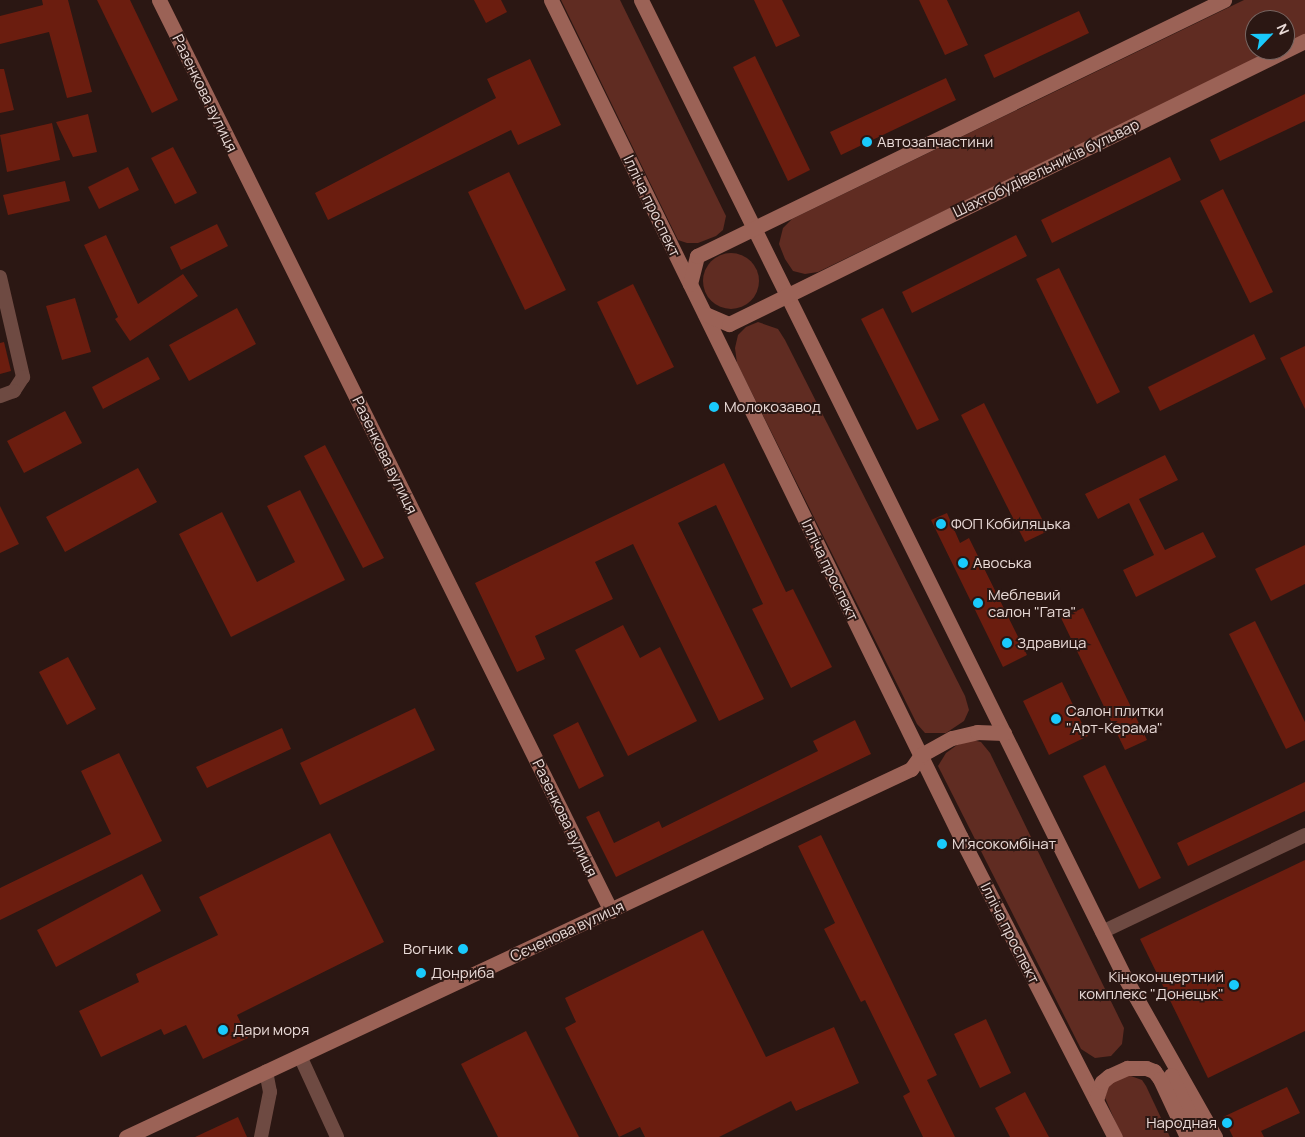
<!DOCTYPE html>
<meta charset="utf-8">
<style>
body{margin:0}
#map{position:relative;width:1305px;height:1137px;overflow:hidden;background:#2b1713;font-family:Manrope,sans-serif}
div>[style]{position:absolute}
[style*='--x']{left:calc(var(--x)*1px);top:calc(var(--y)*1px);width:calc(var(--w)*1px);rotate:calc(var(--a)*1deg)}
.green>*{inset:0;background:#602c22}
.round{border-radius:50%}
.building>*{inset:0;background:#6b1d0f}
.street>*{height:14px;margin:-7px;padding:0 7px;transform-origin:7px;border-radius:7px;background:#6e4a42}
.secondary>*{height:15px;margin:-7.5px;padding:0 7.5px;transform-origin:7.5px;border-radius:7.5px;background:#9b6256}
.dots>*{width:14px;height:14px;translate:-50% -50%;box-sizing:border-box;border:2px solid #2b1713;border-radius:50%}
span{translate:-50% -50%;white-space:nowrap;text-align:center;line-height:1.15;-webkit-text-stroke:4px #2b1713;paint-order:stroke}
.street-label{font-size:15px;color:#e9dad7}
.poi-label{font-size:15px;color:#e9dad7}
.left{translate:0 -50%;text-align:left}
.right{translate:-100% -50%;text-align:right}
.north{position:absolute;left:1245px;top:10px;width:50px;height:50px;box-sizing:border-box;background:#2b1713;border:1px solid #776561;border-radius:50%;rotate:66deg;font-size:14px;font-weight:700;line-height:20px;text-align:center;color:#e9dad7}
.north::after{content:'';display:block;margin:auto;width:18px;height:22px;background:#19cafc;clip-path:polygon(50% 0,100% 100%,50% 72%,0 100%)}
</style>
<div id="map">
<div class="green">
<div style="clip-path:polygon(561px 0,620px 0,726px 216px,723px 230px,716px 236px,698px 243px,687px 243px,678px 240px)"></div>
<div style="clip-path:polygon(1244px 0,1305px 0,1305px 36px,1285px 46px,1285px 20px,1255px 20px,1255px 50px,1276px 50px,818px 272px,805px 274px,793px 271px,785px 259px,779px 244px,783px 228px,792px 219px)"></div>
<div class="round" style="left:703px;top:253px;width:56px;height:56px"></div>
<div style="clip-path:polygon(758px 322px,778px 329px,785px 340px,965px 696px,969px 710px,964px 721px,946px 733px,925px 733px,917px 724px,737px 363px,735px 348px,738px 335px,746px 327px)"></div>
<div style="clip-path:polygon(972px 740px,981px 742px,990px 753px,1124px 1028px,1122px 1044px,1111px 1056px,1095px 1058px,1081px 1049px,938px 766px,946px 753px,957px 745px)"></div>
<div style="clip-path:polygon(1128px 1075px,1142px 1080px,1146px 1086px,1170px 1137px,1122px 1137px,1105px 1098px,1109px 1084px)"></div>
</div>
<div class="building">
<div style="clip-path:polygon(42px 0,68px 0,92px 92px,67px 98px,49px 32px,0 44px,0 16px,43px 5px)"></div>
<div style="clip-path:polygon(97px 0,130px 0,178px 100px,152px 113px)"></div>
<div style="clip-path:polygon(474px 0,501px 0,507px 12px,486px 23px)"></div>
<div style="clip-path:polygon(754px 0,782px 0,800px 36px,776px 47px)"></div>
<div style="clip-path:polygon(919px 0,947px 0,968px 45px,945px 55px)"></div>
<div style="clip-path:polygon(1079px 11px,1089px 33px,994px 78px,984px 55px)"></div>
<div style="clip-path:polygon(755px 56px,810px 170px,788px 181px,733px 67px)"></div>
<div style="clip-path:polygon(530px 59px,561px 125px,518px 145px,511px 130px,328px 220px,315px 193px,496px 98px,487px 79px)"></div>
<div style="clip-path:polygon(0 69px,4px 69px,14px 110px,0 113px)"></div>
<div style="clip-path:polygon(946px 78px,956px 100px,841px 155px,830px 132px)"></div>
<div style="clip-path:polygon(1305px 94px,1305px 121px,1220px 161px,1210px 140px)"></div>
<div style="clip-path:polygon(88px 114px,97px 152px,73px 157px,56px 122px)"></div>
<div style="clip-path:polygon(52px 123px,60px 160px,7px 172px,0 135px)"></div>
<div style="clip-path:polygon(173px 147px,197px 193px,175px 204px,151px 158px)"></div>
<div style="clip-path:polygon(1170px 157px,1181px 180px,1052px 243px,1041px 220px)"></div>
<div style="clip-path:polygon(128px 167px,139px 190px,99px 209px,88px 187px)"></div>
<div style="clip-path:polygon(509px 172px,566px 290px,525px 310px,468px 192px)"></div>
<div style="clip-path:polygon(65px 181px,70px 201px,8px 215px,3px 195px)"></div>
<div style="clip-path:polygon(1223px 189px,1273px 292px,1250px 303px,1200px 201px)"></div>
<div style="clip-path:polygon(217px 224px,228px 246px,181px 270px,170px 247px)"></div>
<div style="clip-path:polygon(106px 235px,138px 304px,183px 274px,198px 296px,130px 341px,115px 319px,118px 317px,84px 245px)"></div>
<div style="clip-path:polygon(1016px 235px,1027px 256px,912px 313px,902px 292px)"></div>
<div style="clip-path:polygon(1059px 268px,1120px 392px,1097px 404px,1036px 279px)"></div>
<div style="clip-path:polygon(633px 284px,674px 367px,637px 385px,597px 302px)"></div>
<div style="clip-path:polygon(75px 298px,91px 352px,62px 360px,46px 306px)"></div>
<div style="clip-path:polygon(237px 308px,256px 344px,189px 381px,169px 345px)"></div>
<div style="clip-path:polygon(883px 308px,939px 420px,917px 430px,861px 319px)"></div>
<div style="clip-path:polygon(1254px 334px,1266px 359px,1160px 411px,1148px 387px)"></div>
<div style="clip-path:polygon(4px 342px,11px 371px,0 374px,0 343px)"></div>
<div style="clip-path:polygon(1305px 346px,1305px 409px,1280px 358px)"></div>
<div style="clip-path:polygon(148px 357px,160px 379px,103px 409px,92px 387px)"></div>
<div style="clip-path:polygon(984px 403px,1048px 531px,1025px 542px,961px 415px)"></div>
<div style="clip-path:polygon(65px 411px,82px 443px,24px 473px,7px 441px)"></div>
<div style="clip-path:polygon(325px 445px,384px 558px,363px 568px,304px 456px)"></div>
<div style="clip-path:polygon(1165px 455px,1178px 480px,1139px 499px,1165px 550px,1203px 532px,1216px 557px,1136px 597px,1123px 570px,1154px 555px,1129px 503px,1098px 519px,1085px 494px)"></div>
<div style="clip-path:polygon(724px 463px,786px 592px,793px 589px,832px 667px,791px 688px,752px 609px,763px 604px,716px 505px,678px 523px,764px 699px,719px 721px,633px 544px,595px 562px,613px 599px,535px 636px,545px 659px,517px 672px,475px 583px)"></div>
<div style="clip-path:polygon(138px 468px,157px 502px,65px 552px,46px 517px)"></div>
<div style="clip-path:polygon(300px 490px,345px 580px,231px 637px,179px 534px,222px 512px,257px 582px,295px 562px,267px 506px)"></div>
<div style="clip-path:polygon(0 506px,19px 544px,0 553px)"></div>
<div style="clip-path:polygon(947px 513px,960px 543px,969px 538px,1027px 655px,1003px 667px,931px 520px)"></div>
<div style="clip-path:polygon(1305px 545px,1305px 584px,1271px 601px,1255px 569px)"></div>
<div style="clip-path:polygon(1083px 608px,1147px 740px,1125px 750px,1061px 618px)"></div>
<div style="clip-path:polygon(1255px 621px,1305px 722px,1305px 740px,1286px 749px,1229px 634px)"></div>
<div style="clip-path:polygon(623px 625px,640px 658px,660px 647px,697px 721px,628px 756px,575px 650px)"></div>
<div style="clip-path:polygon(68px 657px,96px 709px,67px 725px,39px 672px)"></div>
<div style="clip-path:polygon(1062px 682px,1088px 736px,1049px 755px,1023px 701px)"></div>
<div style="clip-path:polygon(415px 708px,435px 750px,320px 805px,300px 763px)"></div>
<div style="clip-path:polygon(855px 720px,871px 754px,616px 877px,586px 817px,599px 811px,614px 843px,659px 821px,662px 828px,818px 751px,813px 741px)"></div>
<div style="clip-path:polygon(578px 722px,604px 776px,579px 789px,553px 735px)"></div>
<div style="clip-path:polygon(282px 728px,291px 749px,207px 788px,196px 767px)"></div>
<div style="clip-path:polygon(119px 753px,162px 841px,0 920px,0 888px,111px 834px,81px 771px)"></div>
<div style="clip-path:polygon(1105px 765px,1161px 878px,1139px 889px,1083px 776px)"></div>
<div style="clip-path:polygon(1305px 782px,1305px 811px,1188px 866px,1177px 843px)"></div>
<div style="clip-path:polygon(330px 833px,384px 942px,237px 1015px,248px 1038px,203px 1059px,186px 1025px,164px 1035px,161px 1029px,101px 1057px,79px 1011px,139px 982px,136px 974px,218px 935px,199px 897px)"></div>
<div style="clip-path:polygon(821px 835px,937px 1075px,927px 1080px,955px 1137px,923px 1137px,903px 1096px,910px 1092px,865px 1000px,861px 1002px,824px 929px,835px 923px,798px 846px)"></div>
<div style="clip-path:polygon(1305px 860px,1305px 1031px,1208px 1078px,1140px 939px)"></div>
<div style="clip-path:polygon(142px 874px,161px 911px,56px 967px,37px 930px)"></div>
<div style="clip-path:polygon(703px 930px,766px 1057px,834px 1027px,859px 1083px,796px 1111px,791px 1101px,719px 1137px,645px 1137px,640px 1127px,619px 1137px,565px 1028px,576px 1022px,565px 998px)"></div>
<div style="clip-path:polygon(986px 1019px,1011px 1073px,980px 1088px,954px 1034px)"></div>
<div style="clip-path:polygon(526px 1031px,579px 1137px,498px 1137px,461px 1064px)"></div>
<div style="clip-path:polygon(1287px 1087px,1300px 1113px,1261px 1131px,1264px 1137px,1233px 1137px,1223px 1117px)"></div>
<div style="clip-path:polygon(1025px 1092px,1049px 1137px,1010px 1137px,995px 1108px)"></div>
<div style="clip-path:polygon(238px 1117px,247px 1137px,195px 1137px)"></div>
</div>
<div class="street">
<div style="--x:0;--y:277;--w:103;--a:77"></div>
<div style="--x:23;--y:377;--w:17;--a:123"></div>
<div style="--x:14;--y:391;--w:15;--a:160"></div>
<div style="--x:1102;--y:932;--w:225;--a:-25.5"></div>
<div style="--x:300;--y:1056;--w:89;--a:65.4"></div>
<div style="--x:261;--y:1137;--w:46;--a:-78.7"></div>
<div style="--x:270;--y:1092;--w:21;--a:-101"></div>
</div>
<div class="secondary">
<div style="--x:159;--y:0;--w:1017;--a:63.61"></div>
<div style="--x:551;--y:0;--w:931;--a:63.93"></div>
<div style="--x:960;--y:836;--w:339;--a:62.8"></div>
<div style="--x:641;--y:0;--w:1089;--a:63.67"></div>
<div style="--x:1124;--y:976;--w:185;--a:60.5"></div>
<div style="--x:690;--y:284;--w:29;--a:-76"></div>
<div style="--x:697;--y:256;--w:586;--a:-25.91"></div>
<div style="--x:705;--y:314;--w:26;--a:23"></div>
<div style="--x:729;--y:324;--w:642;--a:-26.17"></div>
<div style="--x:1171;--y:1075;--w:68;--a:64.9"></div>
<div style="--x:1096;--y:1100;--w:19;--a:-72"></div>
<div style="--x:1102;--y:1082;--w:9;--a:-41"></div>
<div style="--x:1109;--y:1076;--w:20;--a:-24"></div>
<div style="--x:1127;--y:1068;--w:19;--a:0"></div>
<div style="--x:1146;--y:1068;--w:9;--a:21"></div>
<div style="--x:1154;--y:1071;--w:10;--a:53"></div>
<div style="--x:1160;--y:1079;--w:64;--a:65"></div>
<div style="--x:126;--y:1137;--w:867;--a:-25.12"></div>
<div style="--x:911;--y:769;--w:17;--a:-54"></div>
<div style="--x:921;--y:755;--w:35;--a:-29"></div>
<div style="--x:952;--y:738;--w:26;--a:-13"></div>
<div style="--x:977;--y:732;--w:27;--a:2"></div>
</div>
<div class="dots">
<div style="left:867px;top:142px;background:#19cafc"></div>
<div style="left:714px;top:407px;background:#19cafc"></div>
<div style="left:941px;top:524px;background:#19cafc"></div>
<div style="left:963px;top:563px;background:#19cafc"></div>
<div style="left:978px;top:603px;background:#19cafc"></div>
<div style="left:1007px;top:643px;background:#19cafc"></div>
<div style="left:1056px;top:719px;background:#19cafc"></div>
<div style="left:942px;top:844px;background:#19cafc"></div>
<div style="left:463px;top:949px;background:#19cafc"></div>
<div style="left:421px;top:973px;background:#19cafc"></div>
<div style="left:1234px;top:985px;background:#19cafc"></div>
<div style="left:223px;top:1030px;background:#19cafc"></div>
<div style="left:1227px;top:1123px;background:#19cafc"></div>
</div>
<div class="street-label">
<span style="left:205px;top:93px;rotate:64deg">Разенкова вулиця</span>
<span style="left:1046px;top:168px;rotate:-26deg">Шахтобудівельників бульвар</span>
<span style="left:652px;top:206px;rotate:64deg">Ілліча проспект</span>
<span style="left:385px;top:455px;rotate:64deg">Разенкова вулиця</span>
<span style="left:830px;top:570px;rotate:64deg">Ілліча проспект</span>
<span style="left:565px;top:818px;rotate:64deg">Разенкова вулиця</span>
<span style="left:567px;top:931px;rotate:-25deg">Сєченова вулиця</span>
<span style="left:1010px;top:933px;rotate:63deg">Ілліча проспект</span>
</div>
<div class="poi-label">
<span class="left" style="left:877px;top:142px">Автозапчастини</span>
<span class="left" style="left:724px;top:407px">Молокозавод</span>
<span class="left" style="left:951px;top:524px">ФОП Кобиляцька</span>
<span class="left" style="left:973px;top:563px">Авоська</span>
<span class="left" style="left:988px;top:603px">Меблевий<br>салон "Гата"</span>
<span class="left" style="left:1017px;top:643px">Здравица</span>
<span class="left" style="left:1066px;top:719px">Салон плитки<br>"Арт-Керама"</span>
<span class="left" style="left:952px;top:844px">М'ясокомбінат</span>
<span class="right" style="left:453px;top:949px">Вогник</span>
<span class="left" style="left:431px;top:973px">Донриба</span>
<span class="right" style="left:1224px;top:985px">Кіноконцертний<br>комплекс "Донецьк"</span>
<span class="left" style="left:233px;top:1030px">Дари моря</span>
<span class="right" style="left:1217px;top:1123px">Народная</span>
</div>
<div class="north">N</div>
</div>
